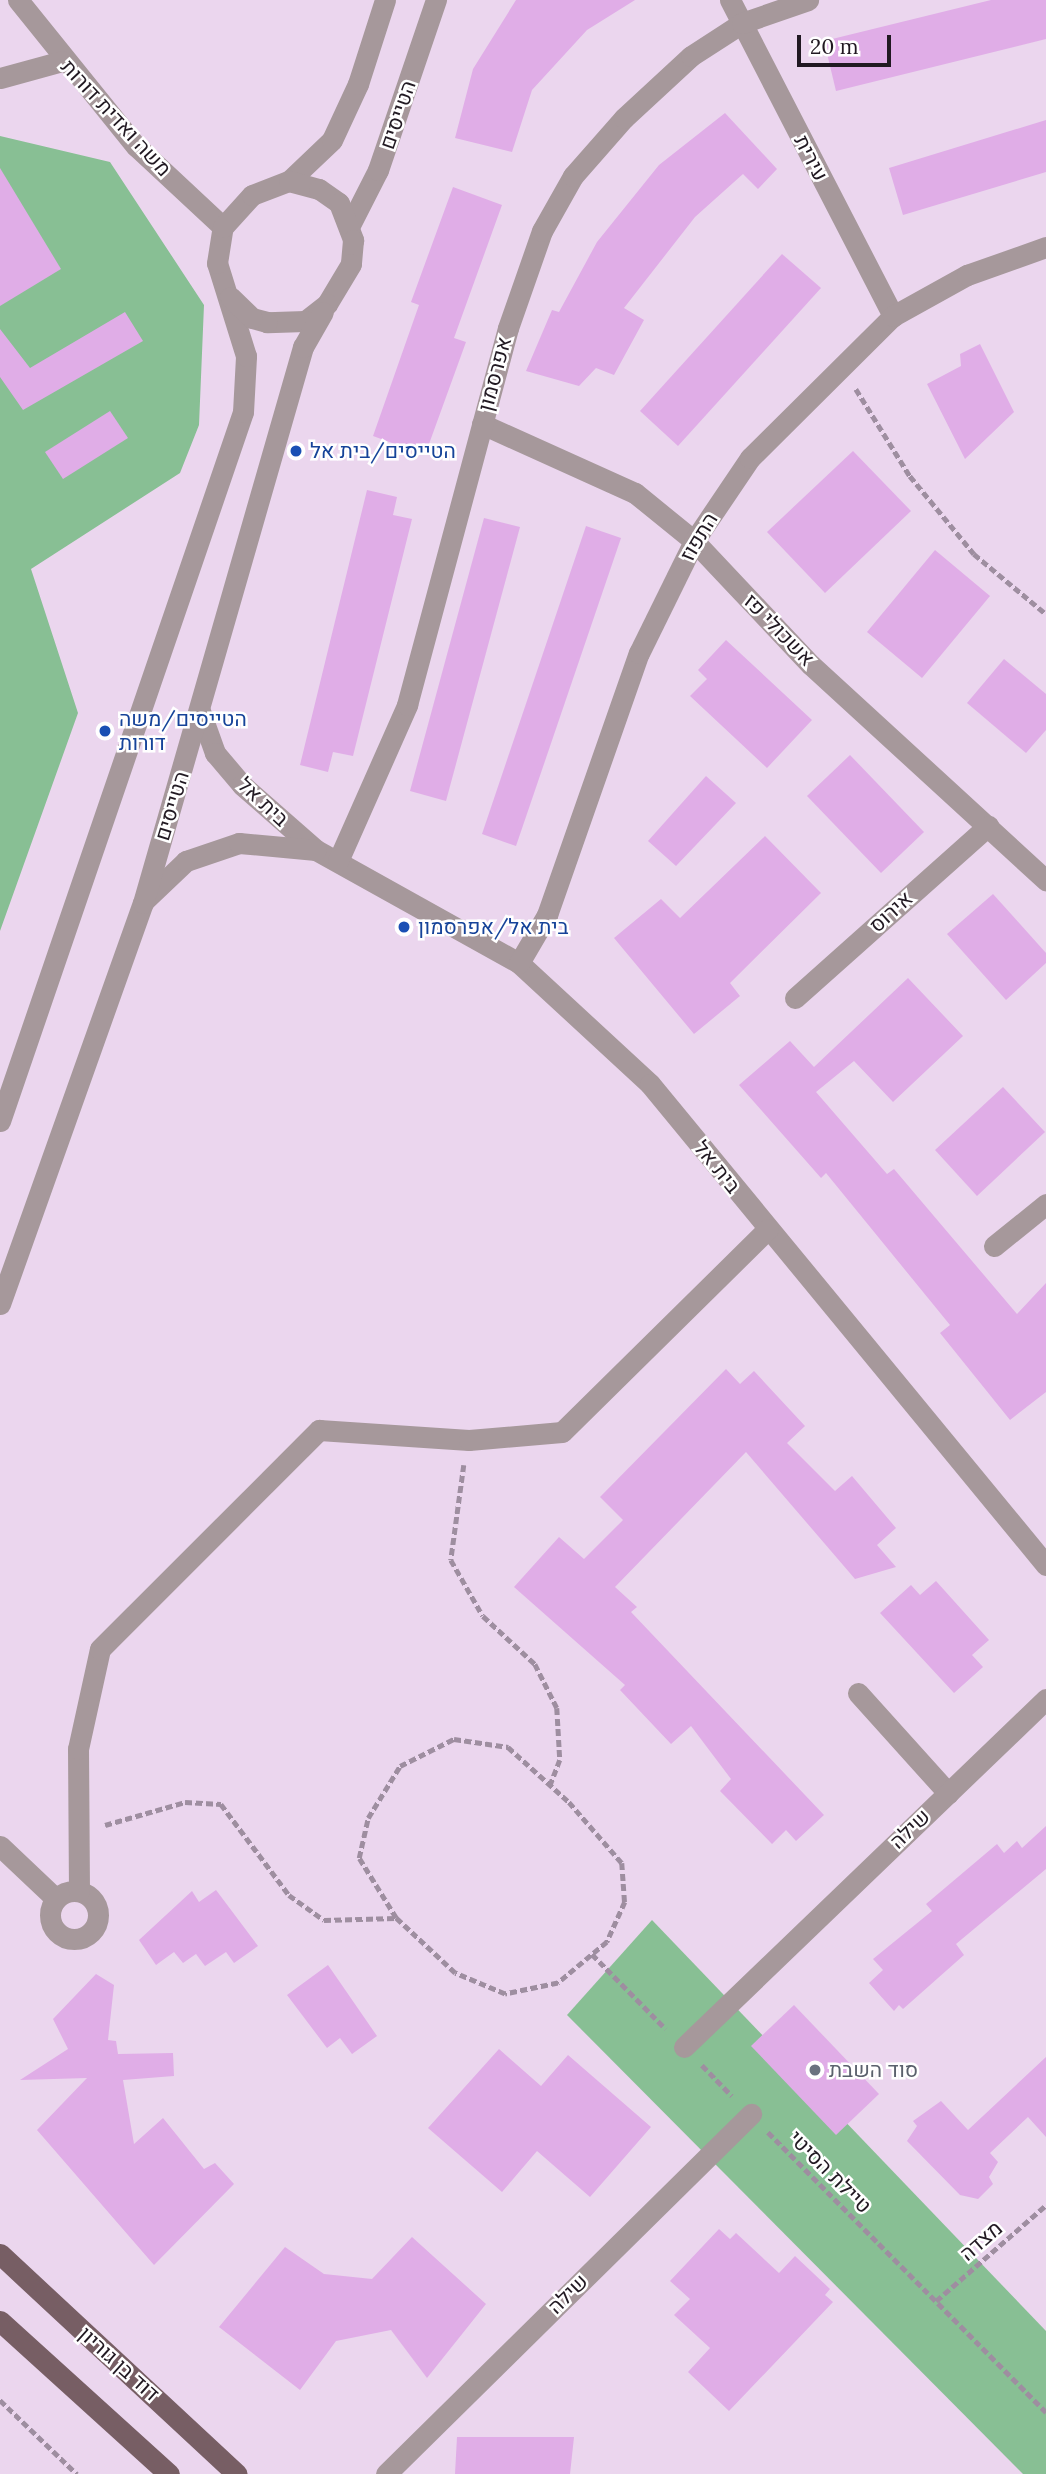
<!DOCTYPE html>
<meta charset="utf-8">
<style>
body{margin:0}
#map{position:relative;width:1046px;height:2474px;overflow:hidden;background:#ebd6ee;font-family:Lora,Heebo,serif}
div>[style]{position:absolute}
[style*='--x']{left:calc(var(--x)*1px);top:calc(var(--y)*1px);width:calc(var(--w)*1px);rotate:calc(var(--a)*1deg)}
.green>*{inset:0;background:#88bf94}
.building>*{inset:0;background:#e0ade7}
.path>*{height:4.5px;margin-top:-2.25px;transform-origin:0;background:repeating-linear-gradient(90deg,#9e8ea0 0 7px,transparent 0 10.5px)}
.minor>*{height:21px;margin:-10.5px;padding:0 10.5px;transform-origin:10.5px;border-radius:10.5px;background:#a6989b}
.minor>.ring{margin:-10.5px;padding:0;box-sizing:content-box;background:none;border:21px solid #a6989b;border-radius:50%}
.major>*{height:21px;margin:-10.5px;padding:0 10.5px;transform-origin:10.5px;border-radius:10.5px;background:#775e64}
.dots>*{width:19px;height:19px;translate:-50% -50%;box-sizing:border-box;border:4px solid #fff;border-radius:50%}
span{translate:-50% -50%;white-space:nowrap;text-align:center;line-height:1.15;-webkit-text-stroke:5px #fff;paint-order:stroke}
.street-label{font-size:21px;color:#211922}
.transit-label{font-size:21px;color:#164399}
.left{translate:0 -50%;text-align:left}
.worship-label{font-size:21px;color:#5b616d}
.scale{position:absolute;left:797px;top:35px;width:94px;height:32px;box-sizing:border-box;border:4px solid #211922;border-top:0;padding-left:9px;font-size:21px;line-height:24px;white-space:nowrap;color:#211922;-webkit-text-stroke:5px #fff;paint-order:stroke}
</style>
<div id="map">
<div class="green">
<div style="clip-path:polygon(0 136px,110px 162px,204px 305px,199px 425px,180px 473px,31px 569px,78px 713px,0 931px)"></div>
<div style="clip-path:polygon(652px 1920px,1046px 2331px,1046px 2474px,1023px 2474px,567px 2015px)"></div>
</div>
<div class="building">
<div style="clip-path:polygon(516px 0,635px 0,587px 30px,532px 90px,512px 152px,455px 138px,473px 69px)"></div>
<div style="clip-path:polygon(991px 0,1046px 0,1046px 39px,836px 91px,824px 41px)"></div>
<div style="clip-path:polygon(725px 113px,777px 169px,758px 189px,743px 174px,695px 217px,624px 308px,644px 320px,614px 375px,596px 368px,579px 386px,526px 371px,552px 310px,559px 312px,597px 242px,659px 165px)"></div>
<div style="clip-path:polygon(1046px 120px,1046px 172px,903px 215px,889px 168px)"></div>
<div style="clip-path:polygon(0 168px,61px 269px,0 306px)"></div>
<div style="clip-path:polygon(453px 187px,502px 205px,454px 338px,466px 342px,425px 455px,373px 436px,419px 305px,411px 302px)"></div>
<div style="clip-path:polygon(782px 254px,821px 288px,678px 446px,640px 411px)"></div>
<div style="clip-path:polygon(125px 312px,143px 341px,23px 410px,0 377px,0 329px,30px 368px)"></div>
<div style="clip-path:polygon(980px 344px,1014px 412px,965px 459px,927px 384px,961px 366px,960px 354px)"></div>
<div style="clip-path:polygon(110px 411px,128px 438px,63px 479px,45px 452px)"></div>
<div style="clip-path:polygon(853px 451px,911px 511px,825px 593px,767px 532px)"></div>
<div style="clip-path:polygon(367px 490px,397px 497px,393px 515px,412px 519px,353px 756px,333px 752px,328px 772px,300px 765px)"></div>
<div style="clip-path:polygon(484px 518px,520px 527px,446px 801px,410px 791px)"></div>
<div style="clip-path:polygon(586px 526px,621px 538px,516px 846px,482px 834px)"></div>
<div style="clip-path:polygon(935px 550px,990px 596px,922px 678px,867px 632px)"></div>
<div style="clip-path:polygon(726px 640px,812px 720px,767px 768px,690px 696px,707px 679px,698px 670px)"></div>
<div style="clip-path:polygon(1004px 659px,1046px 694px,1046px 730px,1026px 753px,967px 703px)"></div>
<div style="clip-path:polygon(850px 755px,924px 832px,881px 873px,807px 796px)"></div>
<div style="clip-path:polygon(706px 776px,736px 803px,676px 866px,648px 841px)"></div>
<div style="clip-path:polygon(765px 836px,821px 893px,730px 983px,740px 996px,694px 1034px,614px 938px,661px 899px,680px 918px)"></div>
<div style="clip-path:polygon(993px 894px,1046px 953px,1046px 963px,1006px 1000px,947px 934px)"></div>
<div style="clip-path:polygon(908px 978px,963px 1036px,893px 1102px,854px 1061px,816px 1092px,887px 1174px,894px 1169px,1017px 1314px,1046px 1283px,1046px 1392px,1010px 1420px,940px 1333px,950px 1325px,826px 1173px,821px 1178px,739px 1085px,790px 1041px,814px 1067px)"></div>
<div style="clip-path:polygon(1003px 1087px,1045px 1132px,977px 1196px,935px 1150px)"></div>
<div style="clip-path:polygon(726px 1369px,740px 1384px,754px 1371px,805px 1426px,787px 1443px,835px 1491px,852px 1476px,896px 1528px,877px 1545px,896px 1567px,855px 1579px,746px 1452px,615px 1587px,637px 1607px,631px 1612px,824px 1815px,796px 1841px,786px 1830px,772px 1844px,720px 1791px,731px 1779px,691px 1726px,671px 1744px,620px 1690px,625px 1685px,514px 1587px,559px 1537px,584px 1559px,623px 1520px,600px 1497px)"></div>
<div style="clip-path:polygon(936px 1581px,989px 1640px,972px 1655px,983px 1667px,954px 1693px,880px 1613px,911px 1585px,920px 1595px)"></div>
<div style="clip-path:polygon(1046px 1826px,1046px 1869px,956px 1944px,964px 1955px,903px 2009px,899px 2005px,894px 2011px,869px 1983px,883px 1970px,873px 1959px,932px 1911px,926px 1904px,997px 1844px,1004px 1853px,1017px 1841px,1022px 1848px)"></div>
<div style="clip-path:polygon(216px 1890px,258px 1946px,234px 1963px,226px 1952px,205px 1966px,196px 1954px,183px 1963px,174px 1952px,156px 1965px,139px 1940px,192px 1891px,199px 1902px)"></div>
<div style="clip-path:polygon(328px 1965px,377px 2036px,352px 2054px,340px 2038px,327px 2048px,287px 1995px)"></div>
<div style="clip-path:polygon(96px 1974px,114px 1985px,108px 2040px,116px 2041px,118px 2054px,173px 2053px,174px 2076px,123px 2080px,134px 2144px,163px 2118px,204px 2169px,215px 2163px,234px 2184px,154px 2265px,37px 2130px,87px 2078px,20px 2080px,68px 2049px,53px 2019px)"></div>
<div style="clip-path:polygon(794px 2005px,879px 2094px,836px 2135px,751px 2046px)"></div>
<div style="clip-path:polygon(499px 2049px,541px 2086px,568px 2055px,651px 2127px,590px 2197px,537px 2151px,502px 2192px,428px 2128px)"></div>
<div style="clip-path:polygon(1046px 2057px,1046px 2137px,1028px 2117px,990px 2153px,998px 2162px,989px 2177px,993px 2184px,978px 2199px,960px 2195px,907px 2141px,917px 2126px,913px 2121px,941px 2101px,968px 2130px)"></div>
<div style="clip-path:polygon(719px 2229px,730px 2239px,736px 2233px,779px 2273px,795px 2256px,830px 2289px,825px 2295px,833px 2302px,729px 2411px,688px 2372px,710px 2348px,674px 2315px,690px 2299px,670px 2281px)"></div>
<div style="clip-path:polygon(412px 2237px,486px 2304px,427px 2378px,391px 2330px,336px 2341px,300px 2390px,219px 2327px,285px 2247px,324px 2274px,372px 2279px)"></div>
<div style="clip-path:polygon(457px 2437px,574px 2437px,570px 2474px,455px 2474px)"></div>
</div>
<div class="path">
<div style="--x:856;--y:389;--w:102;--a:58.2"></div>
<div style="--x:910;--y:476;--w:101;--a:50.6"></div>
<div style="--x:974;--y:554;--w:94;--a:39.8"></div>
<div style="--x:464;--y:1465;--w:96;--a:97.8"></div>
<div style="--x:451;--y:1560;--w:64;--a:60.3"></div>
<div style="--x:483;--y:1616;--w:71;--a:42.7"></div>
<div style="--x:535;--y:1664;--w:49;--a:63.4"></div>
<div style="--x:557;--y:1708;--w:52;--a:86.7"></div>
<div style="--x:560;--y:1760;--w:26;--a:111"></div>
<div style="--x:454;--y:1739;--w:55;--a:8.4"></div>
<div style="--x:508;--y:1747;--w:82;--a:42"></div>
<div style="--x:569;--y:1802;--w:81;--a:49"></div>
<div style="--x:622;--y:1863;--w:39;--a:86"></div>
<div style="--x:625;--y:1902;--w:44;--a:114.2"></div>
<div style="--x:607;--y:1942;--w:64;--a:140.1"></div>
<div style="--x:558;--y:1983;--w:54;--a:168.3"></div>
<div style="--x:505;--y:1994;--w:54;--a:-157.2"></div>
<div style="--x:455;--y:1973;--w:81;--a:-137"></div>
<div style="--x:396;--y:1918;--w:70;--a:-121.7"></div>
<div style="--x:359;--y:1858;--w:41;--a:-77.3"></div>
<div style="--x:368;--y:1818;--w:61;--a:-58.4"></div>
<div style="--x:400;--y:1766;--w:60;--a:-26.6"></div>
<div style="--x:105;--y:1825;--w:83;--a:-16"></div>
<div style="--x:185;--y:1802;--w:36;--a:3"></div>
<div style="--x:221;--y:1804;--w:114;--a:53.2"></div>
<div style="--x:289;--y:1895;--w:43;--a:35.5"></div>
<div style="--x:324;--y:1920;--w:72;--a:-1.6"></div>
<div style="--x:592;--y:1954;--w:105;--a:45.4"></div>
<div style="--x:702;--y:2065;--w:43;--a:45.9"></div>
<div style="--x:768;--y:2132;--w:395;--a:45.2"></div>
<div style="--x:936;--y:2301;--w:146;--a:-41.1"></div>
<div style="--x:0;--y:2400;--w:107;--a:43.9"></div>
</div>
<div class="minor">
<div style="--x:18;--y:0;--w:188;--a:51.1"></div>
<div style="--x:136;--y:146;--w:119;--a:43"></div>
<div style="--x:730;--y:0;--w:356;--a:62.7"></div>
<div style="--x:0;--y:78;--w:64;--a:-15.3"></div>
<div style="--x:289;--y:181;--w:59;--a:-43.6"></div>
<div style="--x:332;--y:140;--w:62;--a:-65.1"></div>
<div style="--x:358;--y:84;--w:88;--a:-72.2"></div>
<div style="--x:350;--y:225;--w:62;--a:-63"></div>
<div style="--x:378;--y:170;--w:180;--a:-71.2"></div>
<div style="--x:482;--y:424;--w:168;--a:24.3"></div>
<div style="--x:635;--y:493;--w:76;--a:39.1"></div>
<div style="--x:694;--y:541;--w:170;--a:46.7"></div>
<div style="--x:811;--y:665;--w:319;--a:42.5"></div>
<div style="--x:200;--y:711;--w:45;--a:70.3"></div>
<div style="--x:215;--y:753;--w:42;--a:49.8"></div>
<div style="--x:242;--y:785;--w:98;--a:41.3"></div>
<div style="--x:316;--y:850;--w:232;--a:29.1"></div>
<div style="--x:519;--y:963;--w:178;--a:42.7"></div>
<div style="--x:650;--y:1084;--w:623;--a:50.54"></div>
<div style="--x:338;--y:861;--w:171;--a:-66.1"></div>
<div style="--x:407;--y:705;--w:390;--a:-75"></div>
<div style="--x:508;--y:328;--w:103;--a:-70.7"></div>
<div style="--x:542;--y:231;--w:63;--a:-60.6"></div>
<div style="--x:573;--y:176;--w:77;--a:-48.7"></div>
<div style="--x:624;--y:118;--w:91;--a:-42.8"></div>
<div style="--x:691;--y:56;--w:61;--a:-32.9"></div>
<div style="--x:742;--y:23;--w:70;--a:-19.2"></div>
<div style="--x:145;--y:900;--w:57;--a:-43.6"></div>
<div style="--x:186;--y:861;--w:56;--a:-18.8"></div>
<div style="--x:239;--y:843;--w:77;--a:5.2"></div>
<div style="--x:519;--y:963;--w:56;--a:-59.7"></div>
<div style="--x:547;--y:915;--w:278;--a:-70.7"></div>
<div style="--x:639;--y:653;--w:125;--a:-63.8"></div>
<div style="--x:694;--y:541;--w:100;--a:-56"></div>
<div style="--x:750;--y:458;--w:202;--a:-44.8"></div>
<div style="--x:893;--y:316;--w:85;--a:-29"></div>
<div style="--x:967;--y:275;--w:84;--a:-19.5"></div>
<div style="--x:795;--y:998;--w:259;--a:-41.7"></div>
<div style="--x:0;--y:1121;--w:749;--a:-71.08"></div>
<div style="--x:243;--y:412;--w:56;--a:-86.9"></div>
<div style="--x:246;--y:356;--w:97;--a:-107.3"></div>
<div style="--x:217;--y:263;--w:36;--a:-81"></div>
<div style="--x:223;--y:227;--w:43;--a:-47.8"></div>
<div style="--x:252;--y:195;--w:40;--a:-21"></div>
<div style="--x:289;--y:181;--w:31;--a:15"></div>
<div style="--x:319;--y:189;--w:24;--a:35"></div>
<div style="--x:339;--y:203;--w:40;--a:69"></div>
<div style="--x:353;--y:240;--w:24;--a:95"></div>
<div style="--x:351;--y:264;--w:47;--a:121"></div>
<div style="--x:327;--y:304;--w:28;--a:142"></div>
<div style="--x:305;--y:321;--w:38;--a:178"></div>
<div style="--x:267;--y:322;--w:16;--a:-165"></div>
<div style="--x:252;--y:318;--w:30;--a:-136"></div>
<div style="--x:994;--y:1246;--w:67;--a:-38.9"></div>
<div style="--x:0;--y:1304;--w:426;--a:-70.4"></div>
<div style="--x:143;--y:903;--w:579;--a:-73.95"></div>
<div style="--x:303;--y:347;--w:40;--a:-60.3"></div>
<div style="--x:858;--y:1693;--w:135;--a:48"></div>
<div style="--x:0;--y:1846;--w:77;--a:43.4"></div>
<div class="ring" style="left:50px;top:1891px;width:27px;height:27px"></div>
<div style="--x:79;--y:1891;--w:142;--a:-90.4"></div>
<div style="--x:78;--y:1749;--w:102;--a:-77.6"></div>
<div style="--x:100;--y:1649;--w:310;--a:-45"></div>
<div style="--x:319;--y:1430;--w:150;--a:3.8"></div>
<div style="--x:469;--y:1440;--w:93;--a:-4.9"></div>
<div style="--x:562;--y:1432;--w:289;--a:-44.6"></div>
<div style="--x:684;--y:2047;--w:502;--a:-43.87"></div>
<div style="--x:386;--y:2474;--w:513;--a:-44.6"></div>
</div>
<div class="major">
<div style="--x:0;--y:2254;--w:323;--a:42.9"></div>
<div style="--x:0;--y:2321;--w:228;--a:42.2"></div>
</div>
<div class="dots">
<div style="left:296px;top:451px;background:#1a4fb4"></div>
<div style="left:105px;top:731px;background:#1a4fb4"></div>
<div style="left:404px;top:927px;background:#1a4fb4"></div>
<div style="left:815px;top:2070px;background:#6b7280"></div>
</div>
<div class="street-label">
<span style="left:398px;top:115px;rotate:-71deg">הטייסים</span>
<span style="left:116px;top:118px;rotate:47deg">משה ואדית דורות</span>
<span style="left:811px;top:158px;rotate:63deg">עירית</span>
<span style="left:495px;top:374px;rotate:-75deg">אפרסמון</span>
<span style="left:699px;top:537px;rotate:-59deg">התפוז</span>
<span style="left:779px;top:630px;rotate:46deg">אשכולי פז</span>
<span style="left:263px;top:802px;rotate:43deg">בית אל</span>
<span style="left:172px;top:806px;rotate:-73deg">הטייסים</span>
<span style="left:891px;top:912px;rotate:-42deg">אירוס</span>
<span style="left:717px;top:1167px;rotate:51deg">בית אל</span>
<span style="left:910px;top:1829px;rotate:-44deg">שילה</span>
<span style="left:830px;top:2172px;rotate:45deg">טיילת הסיטי</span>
<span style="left:981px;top:2241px;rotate:-41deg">מצדה</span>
<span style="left:568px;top:2294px;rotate:-45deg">שילה</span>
<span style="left:119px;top:2364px;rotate:42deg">דוד בן גוריון</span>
</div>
<div class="transit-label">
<span class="left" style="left:310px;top:451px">הטייסים/בית אל</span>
<span class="left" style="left:119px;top:731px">הטייסים/משה<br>דורות</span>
<span class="left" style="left:418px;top:927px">בית אל/אפרסמון</span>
</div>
<div class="worship-label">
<span class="left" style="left:829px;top:2070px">סוד השבת</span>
</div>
<div class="scale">20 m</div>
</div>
